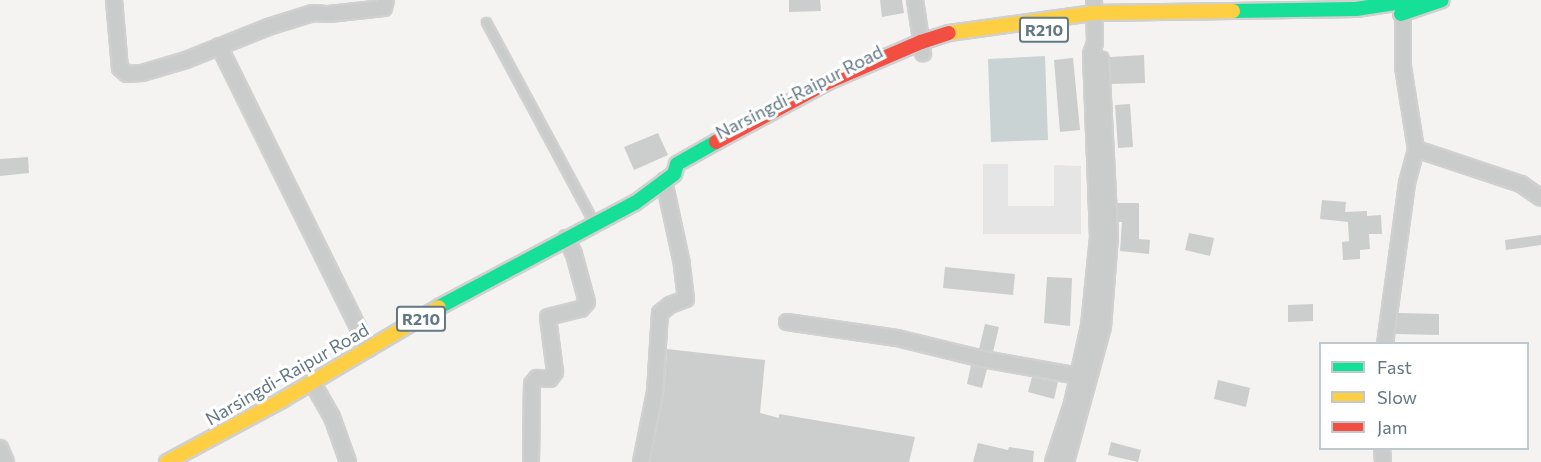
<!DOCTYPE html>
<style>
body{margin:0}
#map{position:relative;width:1541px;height:462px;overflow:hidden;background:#f4f3f1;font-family:Commissioner,sans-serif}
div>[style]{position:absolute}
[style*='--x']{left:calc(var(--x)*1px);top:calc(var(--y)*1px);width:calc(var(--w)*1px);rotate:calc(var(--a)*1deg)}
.built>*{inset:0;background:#e4e5e4}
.water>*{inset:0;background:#c9d3d4}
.building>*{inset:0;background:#cccdcd}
.roads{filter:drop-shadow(2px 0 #d0d0d0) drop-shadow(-2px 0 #d0d0d0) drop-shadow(0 2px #d0d0d0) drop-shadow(0 -2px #d0d0d0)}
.lane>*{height:7px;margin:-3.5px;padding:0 3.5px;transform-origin:3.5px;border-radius:3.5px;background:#cacbcb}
.street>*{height:14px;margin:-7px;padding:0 7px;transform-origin:7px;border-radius:7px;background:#cacbcb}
.fast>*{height:14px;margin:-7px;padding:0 7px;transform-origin:7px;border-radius:7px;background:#16e098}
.slow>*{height:14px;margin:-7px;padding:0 7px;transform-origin:7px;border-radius:7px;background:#ffcf43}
.jam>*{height:14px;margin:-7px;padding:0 7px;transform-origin:7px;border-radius:7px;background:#f24e42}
span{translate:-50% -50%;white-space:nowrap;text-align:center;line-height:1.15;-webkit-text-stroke:6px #fff;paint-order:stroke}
.shield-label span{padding:2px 4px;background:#fff;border:2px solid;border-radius:4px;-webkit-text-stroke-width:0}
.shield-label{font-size:16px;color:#627883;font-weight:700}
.street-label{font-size:18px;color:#627883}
.legend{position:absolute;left:1319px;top:342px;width:210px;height:108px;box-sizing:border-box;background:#fff;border:2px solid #c0c9cd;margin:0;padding:8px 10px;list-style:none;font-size:18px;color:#627883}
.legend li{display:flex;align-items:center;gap:12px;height:30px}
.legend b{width:30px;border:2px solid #c0c9cd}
</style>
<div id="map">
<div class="built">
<div style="clip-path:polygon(983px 164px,1008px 164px,1008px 206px,1054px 206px,1054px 165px,1081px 166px,1081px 234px,983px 234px)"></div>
</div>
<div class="water">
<div style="clip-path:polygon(1045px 56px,1048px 140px,991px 142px,988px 59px)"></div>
</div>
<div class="building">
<div style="clip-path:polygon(789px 0,820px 0,821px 11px,789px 12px)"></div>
<div style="clip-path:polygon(880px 0,902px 0,904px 13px,882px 17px)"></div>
<div style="clip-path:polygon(1144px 55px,1145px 83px,1111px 84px,1110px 57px)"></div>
<div style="clip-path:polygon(1073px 58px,1080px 130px,1060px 132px,1054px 60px)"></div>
<div style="clip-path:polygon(1130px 104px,1133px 147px,1118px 148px,1115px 105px)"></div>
<div style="clip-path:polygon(658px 133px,668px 155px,634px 170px,624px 147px)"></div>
<div style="clip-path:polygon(28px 157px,29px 173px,0 176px,0 159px)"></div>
<div style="clip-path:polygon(1322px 200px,1346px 202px,1345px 212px,1367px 211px,1367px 216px,1381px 215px,1382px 234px,1369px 234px,1370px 249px,1360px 250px,1360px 259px,1343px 260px,1342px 242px,1349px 241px,1348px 222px,1320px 219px)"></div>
<div style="clip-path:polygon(1117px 203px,1139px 203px,1139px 239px,1150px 240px,1149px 254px,1120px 251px,1122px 222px,1118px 222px)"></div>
<div style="clip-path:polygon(1189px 233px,1214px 238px,1210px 256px,1185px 250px)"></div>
<div style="clip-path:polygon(1541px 235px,1541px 245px,1506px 250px,1505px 240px)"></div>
<div style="clip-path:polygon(945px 267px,1015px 274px,1013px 295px,943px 288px)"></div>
<div style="clip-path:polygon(1047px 277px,1072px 278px,1070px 326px,1044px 323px)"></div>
<div style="clip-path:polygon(1313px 304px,1313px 321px,1288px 322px,1288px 305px)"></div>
<div style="clip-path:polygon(1398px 313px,1439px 314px,1439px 335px,1395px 334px)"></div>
<div style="clip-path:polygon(985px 324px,999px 327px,993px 352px,979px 349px)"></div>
<div style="clip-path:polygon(667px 349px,765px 360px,760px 413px,779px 418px,779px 414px,915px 437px,909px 462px,650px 462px,664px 394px)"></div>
<div style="clip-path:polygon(971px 365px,987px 369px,982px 388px,967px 384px)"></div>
<div style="clip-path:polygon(1032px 377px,1058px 382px,1054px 399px,1028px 392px)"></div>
<div style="clip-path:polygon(1218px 380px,1250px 388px,1246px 407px,1214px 399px)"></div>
<div style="clip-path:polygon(1111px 442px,1141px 450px,1138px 462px,1108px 455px)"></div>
<div style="clip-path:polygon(978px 443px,1008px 450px,1009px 447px,1034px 451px,1033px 462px,973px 462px)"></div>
</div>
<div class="roads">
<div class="lane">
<div style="--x:486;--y:22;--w:226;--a:61.7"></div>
</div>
<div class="street">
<div style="--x:114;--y:0;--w:68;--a:85"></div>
<div style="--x:120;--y:68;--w:9;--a:41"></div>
<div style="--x:127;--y:74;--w:15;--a:-4"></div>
<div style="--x:142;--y:73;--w:46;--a:-16.5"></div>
<div style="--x:186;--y:60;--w:88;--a:-21.9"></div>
<div style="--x:268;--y:27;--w:47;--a:-17.3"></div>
<div style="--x:313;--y:13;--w:16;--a:4"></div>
<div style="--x:329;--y:14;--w:55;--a:-6.2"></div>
<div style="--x:384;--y:8;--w:8;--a:-76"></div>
<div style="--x:915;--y:0;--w:54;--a:81.4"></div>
<div style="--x:1403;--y:6;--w:61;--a:90"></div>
<div style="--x:1403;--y:67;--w:83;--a:81"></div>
<div style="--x:1416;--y:149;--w:111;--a:18.4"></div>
<div style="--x:1521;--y:184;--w:24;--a:35"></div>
<div style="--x:219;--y:46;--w:338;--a:63.7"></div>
<div style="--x:787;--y:322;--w:111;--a:8.3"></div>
<div style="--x:897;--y:338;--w:89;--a:13.7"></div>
<div style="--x:983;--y:359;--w:97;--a:10.1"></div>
<div style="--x:1385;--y:344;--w:162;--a:-82.2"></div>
<div style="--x:1407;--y:183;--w:35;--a:-75"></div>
<div style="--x:312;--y:382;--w:40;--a:60.3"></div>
<div style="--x:332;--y:417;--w:48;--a:70.4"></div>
<div style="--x:0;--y:448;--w:15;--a:67"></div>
<div style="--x:1382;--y:448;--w:14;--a:86"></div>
<div style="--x:531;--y:462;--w:78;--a:-89.3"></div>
<div style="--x:532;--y:384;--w:8;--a:-50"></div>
<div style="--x:537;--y:378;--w:13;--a:4"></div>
<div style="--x:550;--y:379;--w:9;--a:-54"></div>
<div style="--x:555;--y:372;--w:55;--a:-97.3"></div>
<div style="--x:548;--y:317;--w:34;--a:-14"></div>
<div style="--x:581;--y:309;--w:9;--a:-49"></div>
<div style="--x:587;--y:302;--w:50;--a:-105.2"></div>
<div style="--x:574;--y:254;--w:18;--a:-117"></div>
<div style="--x:641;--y:462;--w:71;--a:-78.7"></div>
<div style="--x:655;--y:392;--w:79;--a:-86.4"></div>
<div style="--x:660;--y:313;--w:13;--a:-39"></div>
<div style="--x:670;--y:305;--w:17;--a:-21"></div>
<div style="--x:686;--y:299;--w:35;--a:-97"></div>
<div style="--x:682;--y:264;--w:85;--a:-102.2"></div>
<div style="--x:1053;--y:462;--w:61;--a:-71.9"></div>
<div style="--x:1072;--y:404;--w:80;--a:-77.7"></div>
<div style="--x:1089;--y:326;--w:89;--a:-84.2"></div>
<div style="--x:1098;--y:237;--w:183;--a:-92.2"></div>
<div style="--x:1091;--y:54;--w:12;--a:-70"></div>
<div style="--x:1095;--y:43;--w:43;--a:-91.3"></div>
<div style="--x:1066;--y:462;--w:140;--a:-74.7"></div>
<div style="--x:1103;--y:327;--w:91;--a:-85.6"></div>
<div style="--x:1110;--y:236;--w:177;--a:-92.9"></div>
</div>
<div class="fast">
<div style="--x:1233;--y:11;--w:123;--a:-0.9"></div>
<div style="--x:1356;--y:9;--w:59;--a:-8.8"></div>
<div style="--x:1401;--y:14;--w:43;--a:-18.9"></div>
<div style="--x:439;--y:307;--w:222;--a:-28"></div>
<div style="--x:635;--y:203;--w:49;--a:-36.6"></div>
<div style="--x:674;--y:174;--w:10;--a:-73"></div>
<div style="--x:677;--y:164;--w:45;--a:-29.4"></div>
</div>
<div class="slow">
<div style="--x:949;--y:33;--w:145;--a:-7.9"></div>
<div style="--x:1093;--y:13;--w:140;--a:-0.8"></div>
<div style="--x:167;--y:462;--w:131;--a:-28.3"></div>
<div style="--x:282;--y:400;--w:182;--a:-30.6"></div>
</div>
<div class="jam">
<div style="--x:716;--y:142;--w:129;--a:-28.2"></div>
<div style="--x:830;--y:81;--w:99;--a:-23.2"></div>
<div style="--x:921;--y:42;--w:29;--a:-18"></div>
</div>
</div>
<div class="shield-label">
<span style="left:1044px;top:30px">R210</span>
<span style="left:421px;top:319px">R210</span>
</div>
<div class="street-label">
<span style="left:799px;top:92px;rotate:-27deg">Narsingdi-Raipur Road</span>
<span style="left:287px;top:374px;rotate:-30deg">Narsingdi-Raipur Road</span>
</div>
<ul class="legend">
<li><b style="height:8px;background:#16e098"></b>Fast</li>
<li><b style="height:8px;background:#ffcf43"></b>Slow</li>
<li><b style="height:8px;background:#f24e42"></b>Jam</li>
</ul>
</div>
